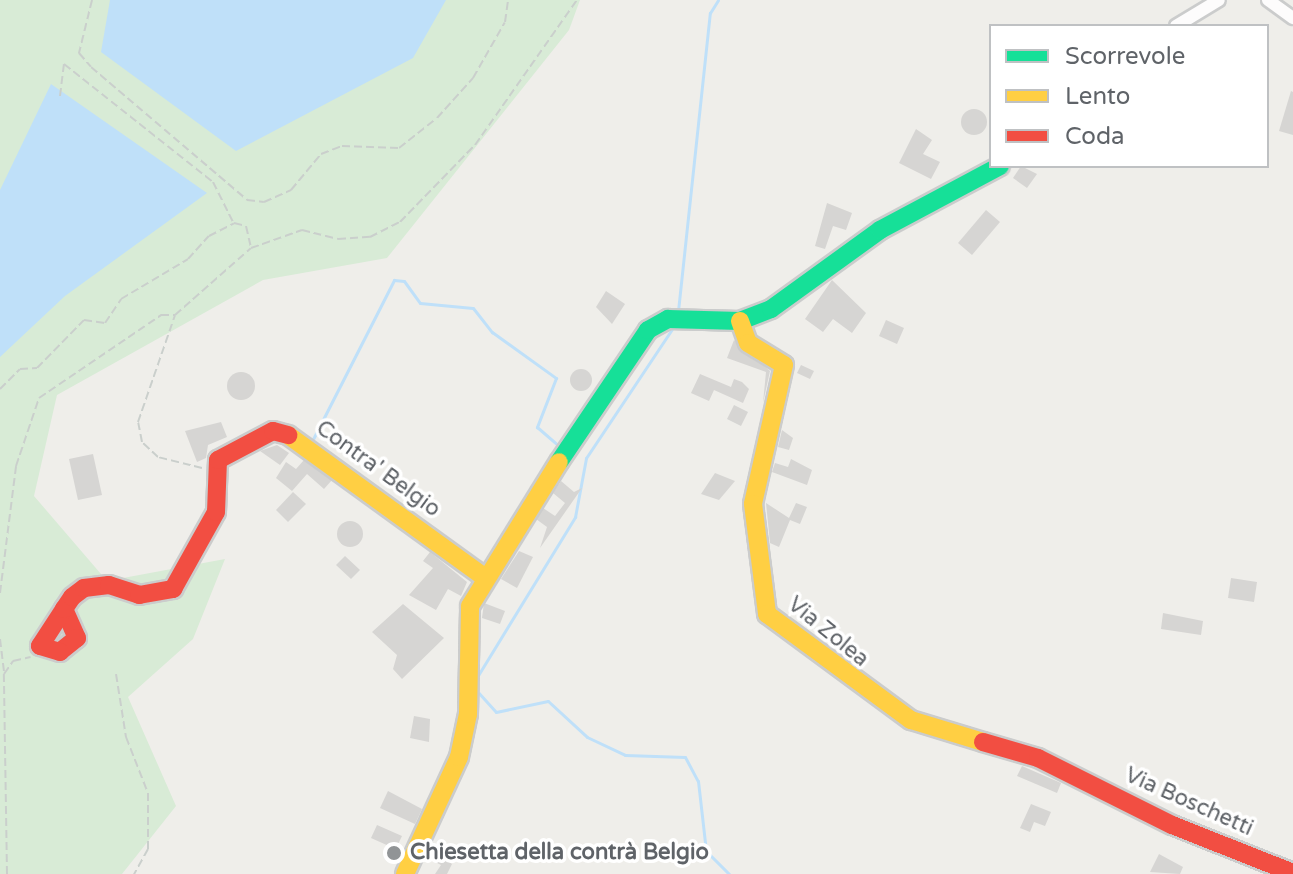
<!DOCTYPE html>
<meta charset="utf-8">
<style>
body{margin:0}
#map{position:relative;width:1293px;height:874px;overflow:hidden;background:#efeeea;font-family:"Varela Round",sans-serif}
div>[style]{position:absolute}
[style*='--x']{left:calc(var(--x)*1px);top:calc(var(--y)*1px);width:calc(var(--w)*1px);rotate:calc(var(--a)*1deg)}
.green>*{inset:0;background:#d8ebd6}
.water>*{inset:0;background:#bfe0f9}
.stream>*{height:3px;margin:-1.5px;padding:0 1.5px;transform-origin:1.5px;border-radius:1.5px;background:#bfe0f9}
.building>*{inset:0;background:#d6d5d3}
.round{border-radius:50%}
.path>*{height:2px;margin-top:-1px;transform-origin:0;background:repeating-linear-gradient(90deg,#cacfcc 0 8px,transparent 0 12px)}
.roads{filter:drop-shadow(2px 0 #cbcccc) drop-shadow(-2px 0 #cbcccc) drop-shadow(0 2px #cbcccc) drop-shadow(0 -2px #cbcccc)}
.street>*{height:12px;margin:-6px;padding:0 6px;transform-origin:6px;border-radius:6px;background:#fdfcfc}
.fast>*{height:18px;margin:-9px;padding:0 9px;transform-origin:9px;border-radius:9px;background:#16e098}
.slow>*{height:18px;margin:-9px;padding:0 9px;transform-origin:9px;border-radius:9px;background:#ffcf43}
.jam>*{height:18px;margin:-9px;padding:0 9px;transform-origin:9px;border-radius:9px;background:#f24e42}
.dots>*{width:22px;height:22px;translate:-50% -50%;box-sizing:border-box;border:4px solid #fff;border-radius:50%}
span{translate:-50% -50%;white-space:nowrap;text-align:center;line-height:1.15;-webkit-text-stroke:7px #fff;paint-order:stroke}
.street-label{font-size:22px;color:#5f6368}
.poi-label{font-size:22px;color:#5f6368;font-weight:700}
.left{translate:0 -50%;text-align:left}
.legend{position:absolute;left:989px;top:24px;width:280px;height:144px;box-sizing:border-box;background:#fff;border:2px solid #bfc1c3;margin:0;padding:10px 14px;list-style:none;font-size:24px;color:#5f6368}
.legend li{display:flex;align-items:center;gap:16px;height:40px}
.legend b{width:40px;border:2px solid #bfc1c3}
</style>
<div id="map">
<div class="green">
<div style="clip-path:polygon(0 0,580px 0,569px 30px,387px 258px,263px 280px,57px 395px,34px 496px,107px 581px,225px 559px,193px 639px,128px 697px,176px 806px,122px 874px,0 874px)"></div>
</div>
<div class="water">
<div style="clip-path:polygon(110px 0,446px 0,413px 58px,236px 151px,101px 52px)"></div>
<div style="clip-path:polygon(51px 84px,207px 193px,65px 296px,0 357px,0 190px)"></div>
</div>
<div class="stream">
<div style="--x:678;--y:311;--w:300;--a:-83.9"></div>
<div style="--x:710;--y:13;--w:15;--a:-58"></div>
<div style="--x:312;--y:441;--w:181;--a:-63"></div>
<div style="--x:394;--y:280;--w:10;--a:6"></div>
<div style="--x:404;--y:281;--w:27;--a:54"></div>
<div style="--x:420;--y:303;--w:53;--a:5.4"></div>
<div style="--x:473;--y:308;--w:31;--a:52"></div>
<div style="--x:492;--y:332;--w:79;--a:35.7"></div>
<div style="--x:556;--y:378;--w:53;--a:111.2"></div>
<div style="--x:537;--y:427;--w:30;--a:41"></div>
<div style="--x:477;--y:677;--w:188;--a:-58.5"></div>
<div style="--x:575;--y:517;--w:60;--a:-79.4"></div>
<div style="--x:586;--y:458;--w:159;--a:-56.3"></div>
<div style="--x:477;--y:691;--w:28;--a:48"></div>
<div style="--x:496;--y:712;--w:53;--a:-11.9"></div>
<div style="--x:548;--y:701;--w:53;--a:42.7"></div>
<div style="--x:587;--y:737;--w:42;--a:25.3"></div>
<div style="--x:625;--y:755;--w:60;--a:1.9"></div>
<div style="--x:685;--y:757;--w:27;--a:62"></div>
<div style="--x:698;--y:781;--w:70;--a:83.5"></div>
<div style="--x:706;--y:851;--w:33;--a:45"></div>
</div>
<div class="building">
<div style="clip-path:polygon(1291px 91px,1293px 92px,1293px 135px,1279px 131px)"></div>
<div class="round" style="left:961px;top:109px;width:26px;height:26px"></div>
<div style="clip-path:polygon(916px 129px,932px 140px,923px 154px,940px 162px,931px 179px,899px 163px)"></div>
<div style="clip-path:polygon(1021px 166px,1037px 174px,1027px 188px,1013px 178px)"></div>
<div style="clip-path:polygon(827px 203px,852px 213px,846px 230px,833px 226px,825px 249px,815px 246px)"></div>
<div style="clip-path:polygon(986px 210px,1000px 222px,972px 255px,958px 243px)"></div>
<div style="clip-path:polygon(832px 280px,866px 313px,852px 333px,833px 319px,823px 332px,805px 319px)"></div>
<div style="clip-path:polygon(606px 291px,625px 304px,612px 324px,596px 307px)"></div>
<div style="clip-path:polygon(886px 320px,904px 328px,897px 344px,879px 336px)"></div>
<div style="clip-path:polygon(734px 340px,770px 371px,763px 403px,766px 372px,727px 358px)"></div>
<div style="clip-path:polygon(801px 365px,814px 371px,810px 379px,797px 373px)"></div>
<div class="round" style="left:570px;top:369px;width:22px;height:22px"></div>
<div class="round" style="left:227px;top:372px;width:28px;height:28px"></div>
<div style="clip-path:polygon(700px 374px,731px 387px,734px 379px,742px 382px,749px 389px,743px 403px,714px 390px,709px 401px,691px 393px)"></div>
<div style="clip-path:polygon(734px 405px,748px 412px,741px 426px,727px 419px)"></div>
<div style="clip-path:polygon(221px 422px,227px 437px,208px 445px,206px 458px,197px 462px,185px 431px)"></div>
<div style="clip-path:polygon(782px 430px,793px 438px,789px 450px,778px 447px)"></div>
<div style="clip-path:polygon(277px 445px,289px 453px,280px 465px,260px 451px)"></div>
<div style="clip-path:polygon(93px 454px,102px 495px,78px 500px,69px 459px)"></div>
<div style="clip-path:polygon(791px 459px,812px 470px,807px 485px,772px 472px,775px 463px,788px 467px)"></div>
<div style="clip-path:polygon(304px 460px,332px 480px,324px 489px,307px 474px,292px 491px,276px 478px,286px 462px,296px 469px)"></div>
<div style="clip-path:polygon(715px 473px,735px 481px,719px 500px,701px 494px)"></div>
<div style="clip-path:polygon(561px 481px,574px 492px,582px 488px,540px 548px,547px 527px,536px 519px,543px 508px,555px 516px,565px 503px,553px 493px)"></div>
<div style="clip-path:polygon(293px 492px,306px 504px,288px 522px,276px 510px)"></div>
<div style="clip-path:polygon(766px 503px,789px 518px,796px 503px,807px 507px,800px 524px,790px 520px,779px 547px,770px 543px)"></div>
<div class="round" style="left:337px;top:521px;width:26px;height:26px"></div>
<div style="clip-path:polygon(519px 551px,533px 557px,517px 588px,501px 579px)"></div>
<div style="clip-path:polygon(430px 552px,467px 582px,461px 596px,448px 589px,436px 610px,409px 595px,433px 568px,423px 561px)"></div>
<div style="clip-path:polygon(345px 556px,360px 570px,351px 579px,336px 565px)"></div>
<div style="clip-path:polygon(1231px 578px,1257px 582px,1254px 602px,1228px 598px)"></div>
<div style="clip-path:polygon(484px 603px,505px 611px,500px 624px,482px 618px)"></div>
<div style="clip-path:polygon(403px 604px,444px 638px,402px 679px,393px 669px,397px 655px,372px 632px)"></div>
<div style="clip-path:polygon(1163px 613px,1203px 621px,1201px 635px,1161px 629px)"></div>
<div style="clip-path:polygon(414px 716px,430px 719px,429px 742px,410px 738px)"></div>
<div style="clip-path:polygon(1022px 766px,1061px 783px,1057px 793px,1017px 776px)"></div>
<div style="clip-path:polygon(388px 791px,422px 809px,415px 824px,380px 808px)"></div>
<div style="clip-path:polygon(1031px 804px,1051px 812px,1045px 826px,1034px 822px,1030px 832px,1020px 828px)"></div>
<div style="clip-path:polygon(377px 825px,402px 836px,389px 863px,389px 846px,371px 838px)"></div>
<div style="clip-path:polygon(430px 849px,452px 864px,447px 874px,435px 874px,441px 865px,426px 857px)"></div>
<div style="clip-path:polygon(1159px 854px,1183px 867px,1180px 874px,1150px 872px)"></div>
</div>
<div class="path">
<div style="--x:92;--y:0;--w:55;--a:103.8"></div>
<div style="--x:79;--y:53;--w:18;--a:49"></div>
<div style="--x:91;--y:67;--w:205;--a:40.4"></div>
<div style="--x:247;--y:200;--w:17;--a:7"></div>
<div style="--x:264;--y:202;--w:30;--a:-24"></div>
<div style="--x:291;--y:190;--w:47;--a:-50.2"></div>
<div style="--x:321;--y:154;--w:22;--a:-21"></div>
<div style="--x:342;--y:146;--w:57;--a:2"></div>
<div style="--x:399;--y:148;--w:48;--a:-38.3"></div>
<div style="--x:437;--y:118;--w:54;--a:-48"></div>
<div style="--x:473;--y:78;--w:64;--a:-60.3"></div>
<div style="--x:505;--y:22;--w:22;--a:-82"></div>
<div style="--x:60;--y:96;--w:32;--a:-83"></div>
<div style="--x:64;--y:64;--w:190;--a:38.4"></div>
<div style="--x:213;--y:182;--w:45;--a:63.4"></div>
<div style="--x:0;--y:389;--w:28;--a:-45"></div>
<div style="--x:20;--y:369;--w:17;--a:-3"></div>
<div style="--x:37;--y:368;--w:67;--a:-45.6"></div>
<div style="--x:84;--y:320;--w:21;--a:8"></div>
<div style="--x:105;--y:323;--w:29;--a:-56"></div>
<div style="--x:121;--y:299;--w:78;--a:-30.8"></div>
<div style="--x:188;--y:259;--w:31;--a:-48"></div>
<div style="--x:209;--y:236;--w:28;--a:-27"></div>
<div style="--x:234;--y:223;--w:12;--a:14"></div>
<div style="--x:246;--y:226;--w:22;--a:77"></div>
<div style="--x:202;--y:468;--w:45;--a:-166"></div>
<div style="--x:158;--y:457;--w:22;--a:-137"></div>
<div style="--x:142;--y:442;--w:20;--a:-101"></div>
<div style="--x:138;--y:422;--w:113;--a:-70.9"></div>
<div style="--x:175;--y:315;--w:101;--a:-41.4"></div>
<div style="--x:251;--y:248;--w:54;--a:-19.4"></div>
<div style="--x:302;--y:230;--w:37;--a:14"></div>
<div style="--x:338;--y:239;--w:32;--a:-4"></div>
<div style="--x:370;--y:237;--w:34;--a:-27"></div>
<div style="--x:400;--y:222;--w:107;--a:-45.8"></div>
<div style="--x:475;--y:145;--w:177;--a:-54.9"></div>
<div style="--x:0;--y:593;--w:128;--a:-82.8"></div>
<div style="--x:16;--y:466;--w:72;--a:-71.3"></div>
<div style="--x:39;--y:398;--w:148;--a:-34.2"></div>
<div style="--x:161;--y:315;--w:14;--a:0"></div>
<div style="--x:0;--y:639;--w:34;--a:83"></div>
<div style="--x:116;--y:674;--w:64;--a:81"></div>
<div style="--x:126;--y:737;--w:60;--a:68.6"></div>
<div style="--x:148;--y:793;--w:56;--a:90"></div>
<div style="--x:148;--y:849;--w:29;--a:119"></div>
<div style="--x:7;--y:874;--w:200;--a:-90.9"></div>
<div style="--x:4;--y:674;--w:16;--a:-55"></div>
<div style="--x:13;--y:661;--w:18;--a:-13"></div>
</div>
<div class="roads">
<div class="street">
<div style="--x:1268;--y:0;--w:31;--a:36"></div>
<div style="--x:1176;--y:26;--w:50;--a:-31.2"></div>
</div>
<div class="fast">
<div style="--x:559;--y:462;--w:159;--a:-56"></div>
<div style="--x:648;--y:330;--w:23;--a:-29"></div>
<div style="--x:668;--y:319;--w:72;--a:1.6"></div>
<div style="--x:740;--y:321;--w:33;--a:-21"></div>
<div style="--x:771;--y:309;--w:135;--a:-35.9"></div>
<div style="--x:880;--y:230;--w:136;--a:-28.1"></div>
</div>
<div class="slow">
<div style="--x:740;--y:321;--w:23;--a:70"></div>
<div style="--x:748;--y:343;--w:42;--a:31.4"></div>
<div style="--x:784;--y:365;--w:142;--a:102.6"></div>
<div style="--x:753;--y:504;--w:111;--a:82.7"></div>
<div style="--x:767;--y:614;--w:179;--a:36.4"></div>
<div style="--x:911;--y:720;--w:75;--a:17"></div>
<div style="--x:288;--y:435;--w:241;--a:35.9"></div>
<div style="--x:405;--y:874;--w:129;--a:-65.2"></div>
<div style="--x:459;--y:757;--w:44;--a:-78.2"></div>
<div style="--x:468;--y:714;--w:108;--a:-88.9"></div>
<div style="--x:470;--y:606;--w:169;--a:-58.3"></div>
</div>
<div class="jam">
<div style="--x:64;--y:609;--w:32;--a:66"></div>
<div style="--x:77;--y:638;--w:22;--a:141"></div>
<div style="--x:60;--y:652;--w:21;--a:-163"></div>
<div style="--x:40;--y:646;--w:44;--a:-57"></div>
<div style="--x:64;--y:609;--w:14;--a:-56"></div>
<div style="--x:72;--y:597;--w:15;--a:-37"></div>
<div style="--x:84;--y:588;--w:25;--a:-7"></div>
<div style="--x:109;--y:585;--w:32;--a:18"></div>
<div style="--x:139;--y:595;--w:35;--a:-10"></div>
<div style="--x:173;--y:589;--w:88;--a:-60.8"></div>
<div style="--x:216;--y:512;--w:52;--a:-87.8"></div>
<div style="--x:218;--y:460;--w:62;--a:-27.8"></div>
<div style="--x:273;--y:431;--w:16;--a:15"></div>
<div style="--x:983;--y:742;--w:57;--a:16.2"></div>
<div style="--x:1038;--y:758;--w:150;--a:26.6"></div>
<div style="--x:1172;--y:825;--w:130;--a:21.6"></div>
</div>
</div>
<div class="dots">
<div style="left:394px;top:853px;background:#919496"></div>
</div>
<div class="street-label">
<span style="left:378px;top:469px;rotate:36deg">Contra' Belgio</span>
<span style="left:828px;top:632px;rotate:39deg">Via Zolea</span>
<span style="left:1189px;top:802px;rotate:24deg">Via Boschetti</span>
</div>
<div class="poi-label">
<span class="left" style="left:410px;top:853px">Chiesetta della contrà Belgio</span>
</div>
<ul class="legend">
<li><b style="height:10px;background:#16e098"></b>Scorrevole</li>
<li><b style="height:10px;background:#ffcf43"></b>Lento</li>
<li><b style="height:10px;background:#f24e42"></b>Coda</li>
</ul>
</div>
